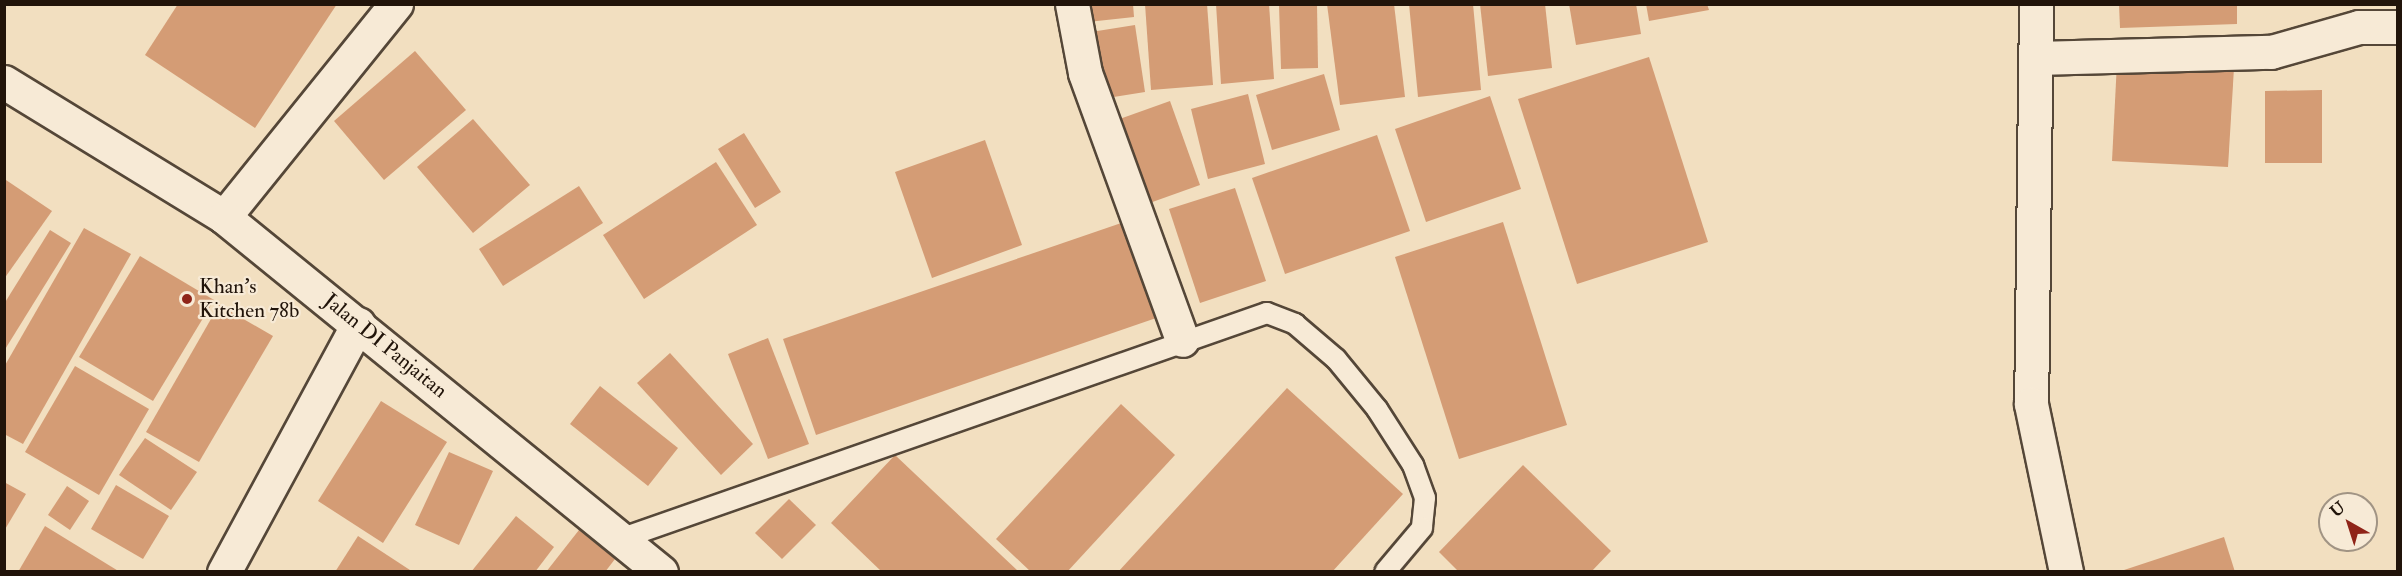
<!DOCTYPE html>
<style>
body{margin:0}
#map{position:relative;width:2402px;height:576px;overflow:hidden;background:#f2dfc0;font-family:"IM FELL Double Pica",serif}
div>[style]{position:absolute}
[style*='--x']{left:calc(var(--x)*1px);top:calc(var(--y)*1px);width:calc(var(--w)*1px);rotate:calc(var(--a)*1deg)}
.building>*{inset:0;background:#d49c75}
.roads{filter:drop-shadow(2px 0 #554738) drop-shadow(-2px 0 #554738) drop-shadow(0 2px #554738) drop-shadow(0 -2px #554738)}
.service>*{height:20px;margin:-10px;padding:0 10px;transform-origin:10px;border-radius:10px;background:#f7ead6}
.minor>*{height:33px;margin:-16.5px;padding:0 16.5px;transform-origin:16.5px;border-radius:16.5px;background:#f7ead6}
.tertiary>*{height:33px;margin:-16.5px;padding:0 16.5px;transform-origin:16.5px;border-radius:16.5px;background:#f7ead6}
.dots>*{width:16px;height:16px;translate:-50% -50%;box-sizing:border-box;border:3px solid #f7ead6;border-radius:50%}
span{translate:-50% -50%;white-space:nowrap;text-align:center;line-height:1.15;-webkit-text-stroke:4.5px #f7ead6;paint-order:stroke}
.poi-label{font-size:21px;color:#21140a}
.left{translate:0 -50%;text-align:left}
.street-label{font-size:21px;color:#21140a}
.frame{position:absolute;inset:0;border:6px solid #21140a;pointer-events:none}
.north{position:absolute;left:2318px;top:492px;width:60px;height:60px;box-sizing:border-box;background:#f7ead6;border:2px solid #a19484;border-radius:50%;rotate:321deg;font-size:16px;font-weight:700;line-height:24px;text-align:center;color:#21140a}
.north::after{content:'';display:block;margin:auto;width:21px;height:27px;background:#8f2418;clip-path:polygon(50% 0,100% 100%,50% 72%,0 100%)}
</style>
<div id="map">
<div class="building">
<div style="clip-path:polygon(178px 4px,337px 4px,255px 128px,145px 55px)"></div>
<div style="clip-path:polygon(1086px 4px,1133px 4px,1134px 17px,1088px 22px)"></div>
<div style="clip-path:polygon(1145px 4px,1207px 4px,1213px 85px,1151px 90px)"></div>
<div style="clip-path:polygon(1216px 4px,1269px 4px,1274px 79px,1221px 84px)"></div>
<div style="clip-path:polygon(1279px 4px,1317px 4px,1318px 68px,1281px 69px)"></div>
<div style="clip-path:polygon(1327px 4px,1394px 4px,1405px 97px,1340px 105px)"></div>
<div style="clip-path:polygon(1409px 4px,1473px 4px,1481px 90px,1418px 97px)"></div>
<div style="clip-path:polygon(1480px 4px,1545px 4px,1552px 68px,1488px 76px)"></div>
<div style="clip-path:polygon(1569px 4px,1636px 4px,1641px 34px,1576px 45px)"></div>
<div style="clip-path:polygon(1646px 4px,1707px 4px,1709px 10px,1649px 21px)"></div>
<div style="clip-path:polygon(2119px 4px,2237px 4px,2237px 24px,2120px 28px)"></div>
<div style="clip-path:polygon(1135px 25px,1145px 92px,1101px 99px,1091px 32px)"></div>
<div style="clip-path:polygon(415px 51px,466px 110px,384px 180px,334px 121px)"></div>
<div style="clip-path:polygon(1649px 57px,1708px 242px,1577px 284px,1518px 99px)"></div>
<div style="clip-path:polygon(2117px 62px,2234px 68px,2228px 167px,2112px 161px)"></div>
<div style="clip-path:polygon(1324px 74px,1340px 130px,1272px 150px,1256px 95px)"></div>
<div style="clip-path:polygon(2322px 90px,2322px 163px,2265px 163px,2265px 91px)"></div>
<div style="clip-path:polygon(1248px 94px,1265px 164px,1208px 179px,1191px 109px)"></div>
<div style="clip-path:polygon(1490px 96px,1521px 189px,1426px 222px,1395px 129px)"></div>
<div style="clip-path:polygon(1170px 101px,1200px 185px,1144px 205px,1114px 121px)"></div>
<div style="clip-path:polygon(473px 119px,530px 185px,473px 233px,417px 167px)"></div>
<div style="clip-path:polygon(744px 133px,781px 192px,755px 208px,718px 149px)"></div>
<div style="clip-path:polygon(1377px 135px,1410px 231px,1285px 274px,1252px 178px)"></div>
<div style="clip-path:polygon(985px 140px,1022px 245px,932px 278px,895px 172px)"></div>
<div style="clip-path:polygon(716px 162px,757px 225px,644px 299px,603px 235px)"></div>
<div style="clip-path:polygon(6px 180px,52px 211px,4px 279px,4px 182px)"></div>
<div style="clip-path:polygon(579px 186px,603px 223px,503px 286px,479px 249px)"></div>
<div style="clip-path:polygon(1235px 188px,1266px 281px,1200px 303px,1169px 209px)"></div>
<div style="clip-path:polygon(1130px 220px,1162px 316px,816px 435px,783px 339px)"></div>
<div style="clip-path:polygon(1503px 222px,1567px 425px,1459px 459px,1395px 257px)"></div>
<div style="clip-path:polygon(84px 228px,131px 254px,23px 444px,4px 434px,4px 367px)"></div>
<div style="clip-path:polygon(50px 230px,71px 243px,4px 351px,4px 304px)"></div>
<div style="clip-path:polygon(140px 256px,214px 300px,153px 401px,79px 357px)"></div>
<div style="clip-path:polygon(219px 305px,273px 336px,199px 462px,146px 432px)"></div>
<div style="clip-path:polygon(768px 338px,809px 444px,768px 459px,728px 354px)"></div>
<div style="clip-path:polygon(670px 353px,753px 444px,721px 475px,637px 383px)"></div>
<div style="clip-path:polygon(75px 366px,149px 409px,99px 495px,25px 452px)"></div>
<div style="clip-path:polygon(600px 386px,678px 448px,648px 486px,570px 424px)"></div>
<div style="clip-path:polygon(1287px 388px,1403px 494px,1332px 572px,1118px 572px)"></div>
<div style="clip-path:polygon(381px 401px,447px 442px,383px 543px,318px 501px)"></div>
<div style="clip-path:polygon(1121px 404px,1175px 455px,1067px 572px,1031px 572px,996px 539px)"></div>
<div style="clip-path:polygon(145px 438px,197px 472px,171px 510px,119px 475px)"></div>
<div style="clip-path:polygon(449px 452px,493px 471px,459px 545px,415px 525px)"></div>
<div style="clip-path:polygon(895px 455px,1019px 572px,882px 572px,831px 523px)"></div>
<div style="clip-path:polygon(1523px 465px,1611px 551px,1591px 572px,1459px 572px,1439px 552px)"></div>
<div style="clip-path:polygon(4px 482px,26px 494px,4px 531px)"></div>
<div style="clip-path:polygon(116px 485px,169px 516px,143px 559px,91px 529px)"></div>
<div style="clip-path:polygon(67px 486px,89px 501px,70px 530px,48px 515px)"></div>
<div style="clip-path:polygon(789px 499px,816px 525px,782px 559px,755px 533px)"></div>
<div style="clip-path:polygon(516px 516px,554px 547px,535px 572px,471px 572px)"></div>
<div style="clip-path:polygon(45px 526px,120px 572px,18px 572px)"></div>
<div style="clip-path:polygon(579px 530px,615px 559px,605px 572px,546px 572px)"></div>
<div style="clip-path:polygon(358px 536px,413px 572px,335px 572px)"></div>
<div style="clip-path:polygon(2224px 537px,2235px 572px,2121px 572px,2121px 571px)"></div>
</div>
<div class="roads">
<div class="service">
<div style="--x:623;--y:538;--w:682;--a:-19.26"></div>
<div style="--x:1267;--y:313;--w:30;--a:21"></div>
<div style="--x:1295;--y:324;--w:54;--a:40.5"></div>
<div style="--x:1336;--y:359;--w:65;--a:50.6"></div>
<div style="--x:1377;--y:409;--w:67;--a:57.3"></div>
<div style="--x:1413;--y:465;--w:35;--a:70"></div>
<div style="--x:1425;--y:498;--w:30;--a:96"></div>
<div style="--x:1422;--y:528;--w:57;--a:130.1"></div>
</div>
<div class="minor">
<div style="--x:1072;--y:4;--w:70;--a:79.3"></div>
<div style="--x:1085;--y:73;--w:284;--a:70"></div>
<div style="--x:2036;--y:4;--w:400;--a:90.7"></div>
<div style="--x:2031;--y:404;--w:172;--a:78.2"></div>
<div style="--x:2036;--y:58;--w:235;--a:-1.5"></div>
<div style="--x:2271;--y:52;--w:91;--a:-15.9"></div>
<div style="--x:2359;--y:27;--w:39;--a:0"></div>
<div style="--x:224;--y:217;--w:274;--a:-51.1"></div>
</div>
<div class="tertiary">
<div style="--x:4;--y:82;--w:258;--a:31.5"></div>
<div style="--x:224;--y:217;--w:563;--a:39.09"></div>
<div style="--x:224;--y:572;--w:282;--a:-61.6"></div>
</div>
</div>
<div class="dots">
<div style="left:187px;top:299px;background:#8f2418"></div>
</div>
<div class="poi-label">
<span class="left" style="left:199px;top:299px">Khan's<br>Kitchen 78b</span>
</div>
<div class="street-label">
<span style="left:385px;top:346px;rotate:39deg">Jalan DI Panjaitan</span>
</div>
<div class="frame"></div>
<div class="north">U</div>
</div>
